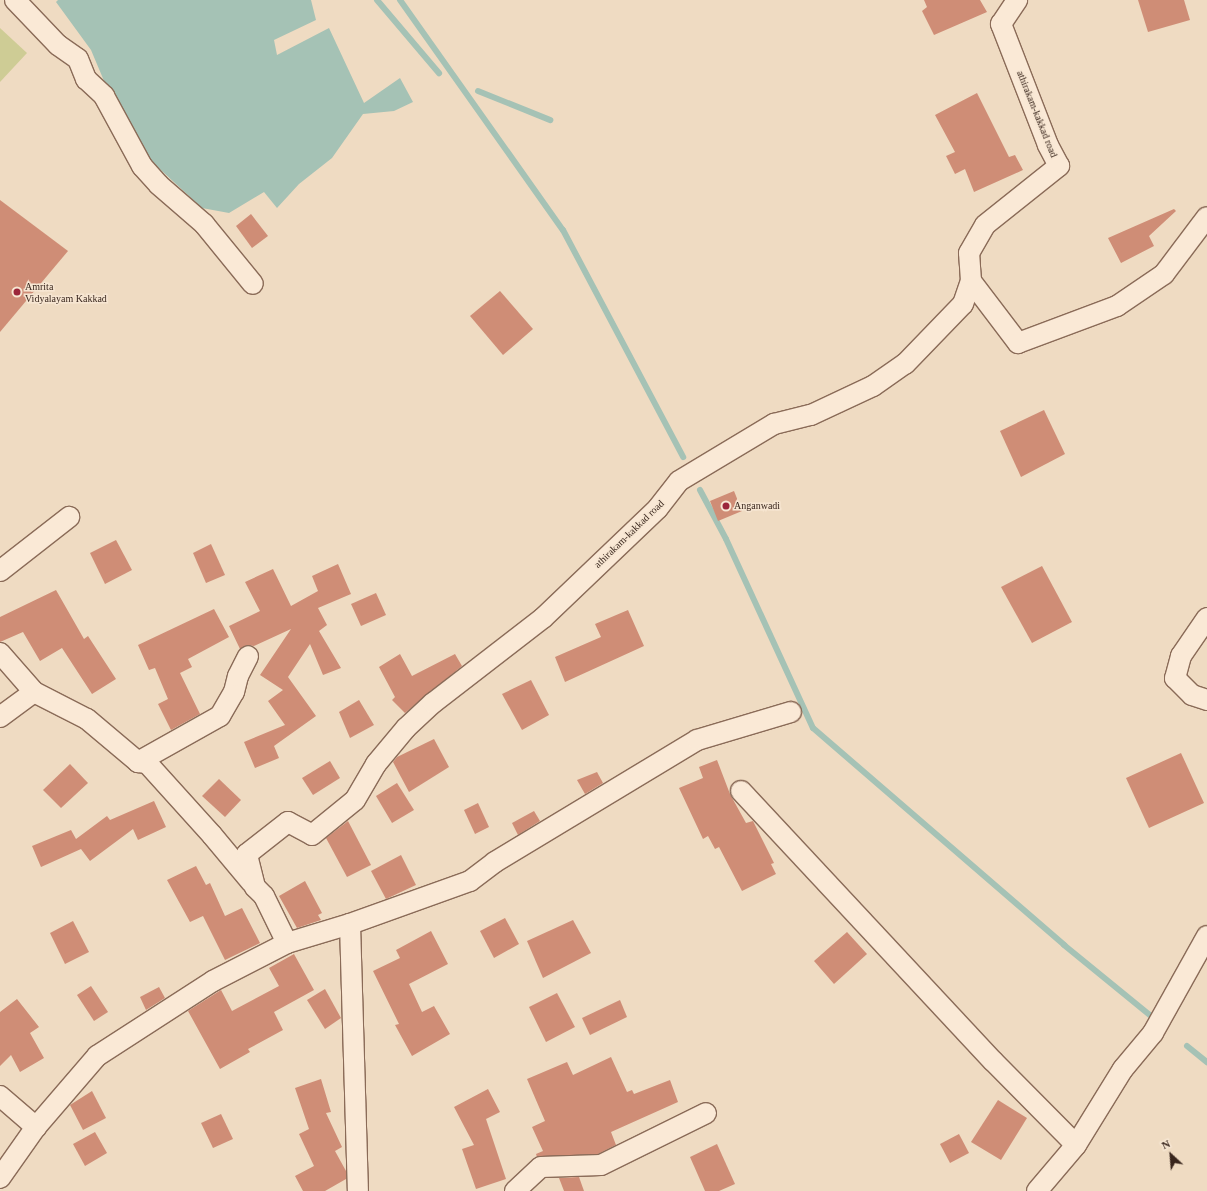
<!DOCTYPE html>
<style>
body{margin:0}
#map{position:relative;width:1207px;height:1191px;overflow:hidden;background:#efdbc2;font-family:Georgia,serif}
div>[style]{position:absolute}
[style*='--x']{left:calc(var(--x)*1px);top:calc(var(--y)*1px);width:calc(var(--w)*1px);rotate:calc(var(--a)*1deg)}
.green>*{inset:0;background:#cecc95}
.water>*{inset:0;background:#a5c2b5}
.stream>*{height:6px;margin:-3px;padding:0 3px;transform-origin:3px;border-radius:3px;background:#a5c2b5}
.building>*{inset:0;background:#cf8d76}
.roads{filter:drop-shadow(1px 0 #8a6b58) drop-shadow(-1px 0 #8a6b58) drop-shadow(0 1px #8a6b58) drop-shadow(0 -1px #8a6b58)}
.minor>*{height:20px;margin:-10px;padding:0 10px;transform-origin:10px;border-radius:10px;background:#fae9d6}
.dots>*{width:11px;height:11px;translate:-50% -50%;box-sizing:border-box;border:2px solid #f7e6d2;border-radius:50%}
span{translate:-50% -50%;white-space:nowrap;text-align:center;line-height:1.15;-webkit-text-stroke:3px #f7e6d2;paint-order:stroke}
.street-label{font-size:10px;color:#39261d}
.poi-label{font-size:10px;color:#39261d}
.left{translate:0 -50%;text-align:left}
.north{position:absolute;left:1151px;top:1135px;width:40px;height:40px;-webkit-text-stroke:3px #f7e6d2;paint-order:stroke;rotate:334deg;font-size:11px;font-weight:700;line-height:16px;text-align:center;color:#39261d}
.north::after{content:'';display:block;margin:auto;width:14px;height:18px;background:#39261d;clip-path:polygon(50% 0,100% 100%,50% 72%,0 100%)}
</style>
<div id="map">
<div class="green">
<div style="clip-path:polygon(0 28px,27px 53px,0 82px)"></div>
</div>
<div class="water">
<div style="clip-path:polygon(58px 0,311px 0,316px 20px,274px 40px,277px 55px,329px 28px,364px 103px,400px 78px,413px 102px,394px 111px,363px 114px,332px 158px,299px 184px,277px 208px,264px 192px,229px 213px,202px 208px,150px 160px,118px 125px,115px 107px,91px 50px,56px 2px)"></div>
</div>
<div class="stream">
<div style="--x:377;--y:0;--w:96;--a:49.7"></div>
<div style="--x:400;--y:0;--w:282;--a:54.7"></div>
<div style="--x:563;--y:230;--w:257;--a:62.1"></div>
<div style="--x:478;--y:91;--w:78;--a:21.9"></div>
<div style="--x:700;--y:490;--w:55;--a:62"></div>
<div style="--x:726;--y:539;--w:208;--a:65.3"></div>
<div style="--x:813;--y:728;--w:332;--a:40.8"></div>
<div style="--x:1064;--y:945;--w:119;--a:39.2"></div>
<div style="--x:1187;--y:1046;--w:26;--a:39"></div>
</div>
<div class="building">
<div style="clip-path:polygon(924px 0,980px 0,987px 12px,934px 35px,922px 11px,927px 7px)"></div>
<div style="clip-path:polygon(1138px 0,1184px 0,1190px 20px,1148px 32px)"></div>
<div style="clip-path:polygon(977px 93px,1009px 157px,1015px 155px,1023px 170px,974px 192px,965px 169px,955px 174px,946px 156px,955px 152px,935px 115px)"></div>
<div style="clip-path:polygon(0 200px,68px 251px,0 332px)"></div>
<div style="clip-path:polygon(1174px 209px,1176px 211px,1149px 236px,1154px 246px,1121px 263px,1108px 238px)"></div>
<div style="clip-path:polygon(251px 214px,268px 236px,252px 248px,236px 226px)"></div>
<div style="clip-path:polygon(500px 291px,533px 329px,503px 355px,470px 316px)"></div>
<div style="clip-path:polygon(1044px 410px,1065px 454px,1021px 477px,1000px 431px)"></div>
<div style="clip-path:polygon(734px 491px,742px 511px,718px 521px,710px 501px)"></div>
<div style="clip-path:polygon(116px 540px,132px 570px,105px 584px,90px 553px)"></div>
<div style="clip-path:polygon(211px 544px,225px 575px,206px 583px,193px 553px)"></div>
<div style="clip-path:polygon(338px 564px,351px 594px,318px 608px,327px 625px,319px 631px,341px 668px,323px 675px,310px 644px,288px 677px,316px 716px,274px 746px,279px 758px,255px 768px,244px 742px,285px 725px,268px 701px,283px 690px,260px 675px,291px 629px,254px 646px,247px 645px,240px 649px,229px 626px,260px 611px,245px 582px,273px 569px,291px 606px,318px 591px,312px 576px)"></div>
<div style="clip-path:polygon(1042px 566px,1072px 622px,1032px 643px,1001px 587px)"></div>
<div style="clip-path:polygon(56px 590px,84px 639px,88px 636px,116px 679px,92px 694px,62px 648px,40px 661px,23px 632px,0 642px,0 617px)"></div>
<div style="clip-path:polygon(376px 593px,386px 615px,361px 626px,351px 604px)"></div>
<div style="clip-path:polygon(214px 609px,229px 637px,188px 659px,192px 667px,180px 673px,200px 714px,171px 730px,158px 704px,168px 699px,155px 668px,149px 670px,138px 645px)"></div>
<div style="clip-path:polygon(628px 610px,644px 646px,565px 682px,555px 657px,601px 637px,595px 624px)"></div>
<div style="clip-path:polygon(400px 654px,412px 676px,455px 654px,462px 666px,405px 713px,392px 700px,395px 697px,379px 667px)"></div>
<div style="clip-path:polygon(531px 680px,549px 715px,522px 730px,502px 694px)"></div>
<div style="clip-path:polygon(359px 700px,374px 725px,350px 738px,339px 712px)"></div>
<div style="clip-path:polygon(434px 739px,449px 767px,409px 792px,393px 762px,397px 757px)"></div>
<div style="clip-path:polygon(1181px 753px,1204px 803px,1149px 828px,1126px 778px)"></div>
<div style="clip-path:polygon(717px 760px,730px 794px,746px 823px,753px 821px,774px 863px,771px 864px,776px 874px,742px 891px,719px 847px,715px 849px,708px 836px,703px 839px,679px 788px,703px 778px,699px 767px)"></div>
<div style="clip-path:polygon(330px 761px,340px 778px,313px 795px,302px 778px)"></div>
<div style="clip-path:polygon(70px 764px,88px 783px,61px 808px,43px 790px)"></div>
<div style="clip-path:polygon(597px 772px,603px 783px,585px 794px,577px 780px)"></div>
<div style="clip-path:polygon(219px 779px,241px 800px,225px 817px,202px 796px)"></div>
<div style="clip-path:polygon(397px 783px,414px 810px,392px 823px,376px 796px)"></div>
<div style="clip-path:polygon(154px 801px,166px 827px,138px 840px,133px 829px,90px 861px,81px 849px,41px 867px,32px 846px,71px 830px,76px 839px,107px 816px,110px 820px)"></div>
<div style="clip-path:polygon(478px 803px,489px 827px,475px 834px,464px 810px)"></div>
<div style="clip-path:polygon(534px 811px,540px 821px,518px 835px,512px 823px)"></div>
<div style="clip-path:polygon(348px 821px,371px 865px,347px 877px,326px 838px)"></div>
<div style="clip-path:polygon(401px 855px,416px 885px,386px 899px,371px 871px)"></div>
<div style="clip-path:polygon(196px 866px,206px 885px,210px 883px,225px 916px,242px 908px,260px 943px,225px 960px,203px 916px,190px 922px,167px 880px)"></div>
<div style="clip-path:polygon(305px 881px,322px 913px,318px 915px,321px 920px,297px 928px,279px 896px)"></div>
<div style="clip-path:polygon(505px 918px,519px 944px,494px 958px,480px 931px)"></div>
<div style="clip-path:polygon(573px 920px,591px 953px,543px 978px,527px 941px)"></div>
<div style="clip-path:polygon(73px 921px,89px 952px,65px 964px,50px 933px)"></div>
<div style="clip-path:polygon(431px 931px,448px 964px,409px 984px,422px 1012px,434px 1006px,450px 1034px,412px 1056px,395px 1025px,399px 1024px,373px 971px,400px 958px,396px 950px)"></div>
<div style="clip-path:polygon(847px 932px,867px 954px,834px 984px,814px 961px)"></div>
<div style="clip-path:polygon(294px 954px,314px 990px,274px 1012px,283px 1030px,248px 1049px,250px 1052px,220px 1069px,188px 1011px,221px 990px,232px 1011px,279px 986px,269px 968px)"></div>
<div style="clip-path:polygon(91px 986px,108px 1012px,94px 1021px,77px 995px)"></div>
<div style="clip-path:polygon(159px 987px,165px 998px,146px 1010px,140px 997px)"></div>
<div style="clip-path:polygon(325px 989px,341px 1018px,325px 1029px,307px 1000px)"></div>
<div style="clip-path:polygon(557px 993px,575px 1027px,546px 1042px,529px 1007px)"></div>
<div style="clip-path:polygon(17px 999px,39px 1027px,30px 1033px,44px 1058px,20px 1072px,11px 1055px,0 1066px,0 1012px)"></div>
<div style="clip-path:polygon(620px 1000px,627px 1017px,590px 1035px,582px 1018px)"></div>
<div style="clip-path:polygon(611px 1057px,627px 1092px,632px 1090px,634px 1094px,670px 1080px,678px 1102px,611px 1132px,616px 1145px,598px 1154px,537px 1157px,536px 1154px,543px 1151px,532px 1127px,545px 1121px,527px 1079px,567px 1062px,573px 1075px)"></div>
<div style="clip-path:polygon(321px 1079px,331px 1112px,326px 1113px,342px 1147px,335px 1151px,346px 1171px,346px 1179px,325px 1191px,303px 1191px,295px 1176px,314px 1166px,299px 1134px,309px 1129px,295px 1088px)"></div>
<div style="clip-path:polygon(488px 1089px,500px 1112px,486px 1119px,506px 1179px,476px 1189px,462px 1149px,474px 1145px,454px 1107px)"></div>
<div style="clip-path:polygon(92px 1091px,106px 1118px,83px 1130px,70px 1105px)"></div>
<div style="clip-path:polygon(998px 1100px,1027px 1118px,1001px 1160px,971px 1142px)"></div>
<div style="clip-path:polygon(221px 1114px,233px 1139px,213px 1148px,201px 1123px)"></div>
<div style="clip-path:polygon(95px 1132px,107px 1153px,85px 1166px,73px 1144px)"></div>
<div style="clip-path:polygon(959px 1134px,969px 1153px,950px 1163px,940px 1144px)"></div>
<div style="clip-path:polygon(717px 1144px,735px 1184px,719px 1191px,705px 1191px,690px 1157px)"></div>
<div style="clip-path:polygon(579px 1177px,584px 1191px,564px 1191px,559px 1178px)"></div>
</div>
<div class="roads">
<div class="minor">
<div style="--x:15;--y:0;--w:62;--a:46.3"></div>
<div style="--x:58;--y:45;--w:24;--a:35"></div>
<div style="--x:78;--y:59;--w:22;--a:68"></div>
<div style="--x:86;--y:79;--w:25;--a:43"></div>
<div style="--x:104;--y:96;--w:80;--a:61.5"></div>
<div style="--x:142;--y:166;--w:25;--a:48"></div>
<div style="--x:159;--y:185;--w:60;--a:40.9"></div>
<div style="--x:204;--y:224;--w:77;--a:50.8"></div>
<div style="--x:971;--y:281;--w:78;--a:52.8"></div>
<div style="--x:1018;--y:343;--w:106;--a:-20.5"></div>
<div style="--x:1117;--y:306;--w:57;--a:-34.2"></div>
<div style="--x:1164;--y:274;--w:71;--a:-53"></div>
<div style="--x:0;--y:571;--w:88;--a:-38"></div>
<div style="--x:1207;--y:618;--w:46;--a:124.4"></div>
<div style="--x:1181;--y:656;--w:23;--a:105"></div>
<div style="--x:1175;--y:678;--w:24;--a:45"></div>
<div style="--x:1192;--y:695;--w:16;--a:18"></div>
<div style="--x:0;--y:653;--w:52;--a:48.9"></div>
<div style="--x:34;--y:692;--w:42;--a:143.7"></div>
<div style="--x:34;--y:692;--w:59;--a:27"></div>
<div style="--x:87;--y:719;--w:67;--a:40.1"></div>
<div style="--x:138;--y:762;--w:9;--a:6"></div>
<div style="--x:147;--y:763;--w:97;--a:47.9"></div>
<div style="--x:212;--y:835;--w:62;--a:50.2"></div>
<div style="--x:138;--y:762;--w:94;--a:-29.3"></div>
<div style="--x:220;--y:716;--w:28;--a:-60"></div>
<div style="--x:234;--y:692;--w:16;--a:-76"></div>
<div style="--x:238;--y:676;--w:22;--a:-63"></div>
<div style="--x:741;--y:791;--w:369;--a:47"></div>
<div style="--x:993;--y:1061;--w:118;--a:45.3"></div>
<div style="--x:350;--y:924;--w:267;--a:88.3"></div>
<div style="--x:287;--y:943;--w:66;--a:-16.8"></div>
<div style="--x:350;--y:924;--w:127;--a:-19.7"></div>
<div style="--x:470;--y:881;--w:31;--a:-37"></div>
<div style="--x:495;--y:862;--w:236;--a:-31.1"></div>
<div style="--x:697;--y:740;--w:98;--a:-16.6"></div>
<div style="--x:0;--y:1096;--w:48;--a:40.7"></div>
<div style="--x:0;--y:1178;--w:62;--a:-54.8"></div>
<div style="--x:36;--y:1127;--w:94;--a:-49.3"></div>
<div style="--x:97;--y:1056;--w:138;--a:-32.9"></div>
<div style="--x:213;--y:981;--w:83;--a:-27.2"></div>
<div style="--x:287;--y:943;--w:52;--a:-116.1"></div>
<div style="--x:264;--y:896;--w:13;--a:-135"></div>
<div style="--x:255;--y:887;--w:34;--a:-104"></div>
<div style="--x:247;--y:854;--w:52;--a:-38"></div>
<div style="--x:288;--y:822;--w:27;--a:28"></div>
<div style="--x:312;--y:835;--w:55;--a:-39.1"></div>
<div style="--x:355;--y:800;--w:42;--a:-59.7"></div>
<div style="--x:376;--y:764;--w:47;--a:-50.2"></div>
<div style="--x:406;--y:728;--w:37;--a:-43"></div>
<div style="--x:433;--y:703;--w:139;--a:-37.7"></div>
<div style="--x:543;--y:618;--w:159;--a:-43.7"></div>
<div style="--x:658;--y:508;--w:34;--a:-52"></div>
<div style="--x:679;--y:481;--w:111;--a:-31"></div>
<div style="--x:774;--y:424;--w:38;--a:-14"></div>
<div style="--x:811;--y:415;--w:68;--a:-25.1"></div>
<div style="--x:873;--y:386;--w:39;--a:-35"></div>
<div style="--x:905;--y:364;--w:83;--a:-46"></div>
<div style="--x:963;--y:304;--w:24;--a:-71"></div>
<div style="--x:971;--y:281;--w:28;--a:-94"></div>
<div style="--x:969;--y:253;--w:32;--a:-60"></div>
<div style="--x:985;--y:225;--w:95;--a:-38.6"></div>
<div style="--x:1059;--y:166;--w:24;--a:-118"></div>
<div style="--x:1048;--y:145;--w:130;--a:-111.2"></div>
<div style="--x:1001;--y:24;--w:29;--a:-56"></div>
<div style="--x:515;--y:1191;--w:35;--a:-43"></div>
<div style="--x:541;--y:1167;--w:60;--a:-1.9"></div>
<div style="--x:601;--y:1165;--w:117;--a:-26.3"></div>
<div style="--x:1037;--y:1191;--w:60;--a:-49.7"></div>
<div style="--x:1076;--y:1145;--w:89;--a:-58.3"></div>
<div style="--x:1123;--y:1069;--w:47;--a:-50.2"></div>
<div style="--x:1153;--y:1033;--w:111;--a:-60.9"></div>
</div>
</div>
<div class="dots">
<div style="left:17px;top:292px;background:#9b263a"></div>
<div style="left:726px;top:506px;background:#9b263a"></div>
</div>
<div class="street-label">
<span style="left:1037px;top:114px;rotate:68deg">athirakam-kakkad road</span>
<span style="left:629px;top:534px;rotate:-44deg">athirakam-kakkad road</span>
</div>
<div class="poi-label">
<span class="left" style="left:25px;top:292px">Amrita<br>Vidyalayam Kakkad</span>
<span class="left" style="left:734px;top:506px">Anganwadi</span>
</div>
<div class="north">N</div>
</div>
